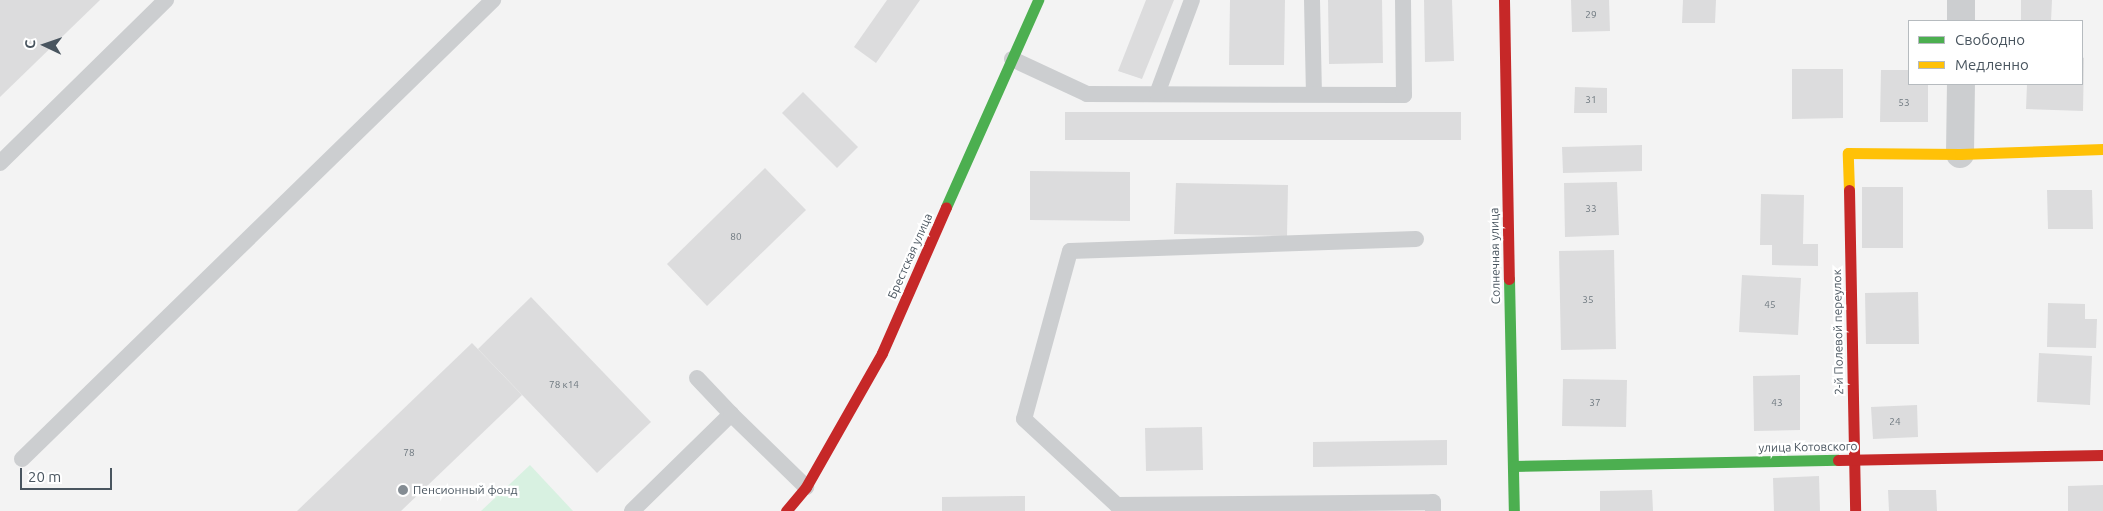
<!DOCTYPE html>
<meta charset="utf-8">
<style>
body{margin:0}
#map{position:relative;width:2103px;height:511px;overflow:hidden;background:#f3f3f3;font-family:Ubuntu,sans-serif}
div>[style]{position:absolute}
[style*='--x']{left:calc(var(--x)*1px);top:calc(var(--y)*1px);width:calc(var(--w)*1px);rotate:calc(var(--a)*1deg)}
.green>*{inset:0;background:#d8f1e1}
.building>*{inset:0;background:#dcdcdd}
.lane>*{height:16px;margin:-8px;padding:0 8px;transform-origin:8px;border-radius:8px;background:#ccced0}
.street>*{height:28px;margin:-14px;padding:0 14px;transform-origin:14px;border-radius:14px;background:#ccced0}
.fast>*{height:11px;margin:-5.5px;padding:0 5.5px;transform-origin:5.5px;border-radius:5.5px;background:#4caf50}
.slow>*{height:11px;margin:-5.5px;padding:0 5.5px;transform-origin:5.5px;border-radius:5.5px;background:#ffc107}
.jam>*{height:11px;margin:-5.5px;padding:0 5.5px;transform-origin:5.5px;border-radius:5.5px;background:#c62828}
.dots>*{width:14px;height:14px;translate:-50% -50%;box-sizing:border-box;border:2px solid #fff;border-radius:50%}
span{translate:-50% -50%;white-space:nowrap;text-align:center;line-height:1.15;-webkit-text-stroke:4.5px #fff;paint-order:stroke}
.number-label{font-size:10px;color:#6e787f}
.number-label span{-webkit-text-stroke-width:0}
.street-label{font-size:12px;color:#49555f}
.poi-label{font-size:12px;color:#49555f}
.left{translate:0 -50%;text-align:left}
.legend{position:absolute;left:1908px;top:20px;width:175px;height:65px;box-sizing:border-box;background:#fff;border:1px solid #b6bbbf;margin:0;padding:6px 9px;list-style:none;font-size:15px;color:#49555f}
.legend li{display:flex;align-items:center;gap:10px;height:25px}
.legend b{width:25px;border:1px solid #b6bbbf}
.north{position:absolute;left:20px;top:20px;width:50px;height:50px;-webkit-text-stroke:4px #fff;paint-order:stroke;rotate:273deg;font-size:14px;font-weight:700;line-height:20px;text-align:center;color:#49555f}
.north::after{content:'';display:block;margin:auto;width:18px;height:22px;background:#49555f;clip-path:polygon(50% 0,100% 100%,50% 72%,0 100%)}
.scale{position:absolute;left:20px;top:468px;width:92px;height:22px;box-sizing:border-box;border:2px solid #49555f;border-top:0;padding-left:6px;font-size:15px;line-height:18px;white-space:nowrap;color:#49555f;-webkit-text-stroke:4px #fff;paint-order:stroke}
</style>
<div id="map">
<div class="green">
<div style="clip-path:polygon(530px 465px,573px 511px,481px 511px)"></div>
</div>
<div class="building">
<div style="clip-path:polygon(0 0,100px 0,0 97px)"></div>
<div style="clip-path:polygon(887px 0,920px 0,876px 63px,854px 47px)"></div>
<div style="clip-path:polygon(1146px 0,1174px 0,1142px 79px,1118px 71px)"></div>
<div style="clip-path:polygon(1230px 0,1285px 0,1284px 65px,1229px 65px)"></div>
<div style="clip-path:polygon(1328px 0,1382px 0,1383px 63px,1329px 64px)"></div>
<div style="clip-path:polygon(1424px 0,1452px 0,1454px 61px,1425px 62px)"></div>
<div style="clip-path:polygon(1571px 0,1609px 0,1610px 31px,1572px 32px)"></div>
<div style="clip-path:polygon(1683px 0,1716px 0,1715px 23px,1682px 23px)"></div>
<div style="clip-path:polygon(2021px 0,2052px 0,2051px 21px,2021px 21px)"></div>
<div style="clip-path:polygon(2082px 57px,2084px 58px,2083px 111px,2026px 109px,2027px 84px,2082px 84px)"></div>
<div style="clip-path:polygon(1792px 69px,1843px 69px,1843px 118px,1792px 119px)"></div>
<div style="clip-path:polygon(1881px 70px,1909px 70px,1909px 84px,1928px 84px,1928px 122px,1880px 122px)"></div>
<div style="clip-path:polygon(1575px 87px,1607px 88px,1607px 113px,1574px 113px)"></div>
<div style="clip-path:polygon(803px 92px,858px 147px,837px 168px,782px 113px)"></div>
<div style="clip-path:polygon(1065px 112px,1461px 112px,1461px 140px,1065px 140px)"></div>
<div style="clip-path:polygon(1642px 145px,1642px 171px,1563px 173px,1562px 147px)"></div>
<div style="clip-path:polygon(765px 168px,806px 210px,707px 306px,667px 264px)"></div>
<div style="clip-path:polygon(1030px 171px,1130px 172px,1130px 221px,1030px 220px)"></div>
<div style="clip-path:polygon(1617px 182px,1619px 235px,1565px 237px,1564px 183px)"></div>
<div style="clip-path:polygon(1176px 183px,1288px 185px,1287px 236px,1174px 234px)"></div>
<div style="clip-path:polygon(1862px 187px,1903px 187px,1903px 248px,1862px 248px)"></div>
<div style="clip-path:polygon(2047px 190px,2092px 190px,2093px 229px,2048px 229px)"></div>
<div style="clip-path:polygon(1761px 194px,1804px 195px,1803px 244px,1818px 244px,1818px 266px,1772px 265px,1772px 245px,1760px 245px)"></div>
<div style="clip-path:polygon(1614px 250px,1616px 349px,1561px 350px,1559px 251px)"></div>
<div style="clip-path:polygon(1742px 275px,1801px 278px,1798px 335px,1739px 332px)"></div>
<div style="clip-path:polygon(1918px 292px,1919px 344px,1866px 344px,1865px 293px)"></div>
<div style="clip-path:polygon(531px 297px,651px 422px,597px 473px,478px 349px)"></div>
<div style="clip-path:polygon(2048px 303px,2085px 304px,2085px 319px,2097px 319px,2096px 348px,2047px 347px)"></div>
<div style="clip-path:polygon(472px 343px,522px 395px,401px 511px,297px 511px)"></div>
<div style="clip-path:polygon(2039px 353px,2092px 356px,2090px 405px,2037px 402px)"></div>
<div style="clip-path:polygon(1800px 375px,1800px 430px,1754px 431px,1753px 376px)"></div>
<div style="clip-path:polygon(1563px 379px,1627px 380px,1626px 427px,1562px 426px)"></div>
<div style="clip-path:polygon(1917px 405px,1918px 437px,1873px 439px,1871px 407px)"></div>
<div style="clip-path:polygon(1202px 427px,1203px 470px,1146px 471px,1145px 428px)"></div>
<div style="clip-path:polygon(1447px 440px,1447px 465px,1313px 467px,1313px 442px)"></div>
<div style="clip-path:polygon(1819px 476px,1820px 511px,1774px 511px,1773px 478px)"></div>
<div style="clip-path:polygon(2103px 485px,2103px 511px,2068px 511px,2068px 486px)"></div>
<div style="clip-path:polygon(1652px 490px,1653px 511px,1600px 511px,1600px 491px)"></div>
<div style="clip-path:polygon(1888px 490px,1936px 490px,1937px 511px,1889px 511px)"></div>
<div style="clip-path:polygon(1025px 496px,1025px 511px,942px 511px,942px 497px)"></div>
</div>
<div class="lane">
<div style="--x:1312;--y:0;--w:94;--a:88.8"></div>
<div style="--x:1012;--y:59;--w:83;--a:25"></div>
<div style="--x:1087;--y:94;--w:317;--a:0.2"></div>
<div style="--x:1404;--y:95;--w:95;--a:-90.6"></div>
<div style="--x:1157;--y:94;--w:100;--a:-69.6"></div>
<div style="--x:0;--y:163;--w:233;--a:-44.5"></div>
<div style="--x:1416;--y:239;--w:346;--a:178"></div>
<div style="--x:1070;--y:251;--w:174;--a:105.3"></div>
<div style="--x:1024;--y:419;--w:127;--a:42.8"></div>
<div style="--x:1117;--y:505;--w:316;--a:-0.5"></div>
<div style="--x:1433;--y:502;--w:9;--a:90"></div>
<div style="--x:697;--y:378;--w:50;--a:46.6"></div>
<div style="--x:22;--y:459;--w:658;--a:-44.26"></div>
<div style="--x:632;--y:511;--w:139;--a:-44.4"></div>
<div style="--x:731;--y:414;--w:105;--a:44.2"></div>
</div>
<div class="street">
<div style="--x:1961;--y:21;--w:21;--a:-90"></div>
<div style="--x:1960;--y:154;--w:70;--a:-89.2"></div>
</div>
<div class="fast">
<div style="--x:946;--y:207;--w:227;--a:-66"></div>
<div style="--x:1509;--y:279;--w:232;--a:88.8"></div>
<div style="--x:1513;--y:466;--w:325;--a:-1.1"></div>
</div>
<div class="slow">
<div style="--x:1849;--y:190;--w:37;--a:-92"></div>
<div style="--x:1848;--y:153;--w:112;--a:0.5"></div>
<div style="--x:1960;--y:154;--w:143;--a:-2"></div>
</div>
<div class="jam">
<div style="--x:1504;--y:0;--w:279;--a:89"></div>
<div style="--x:1849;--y:190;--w:321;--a:88.9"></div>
<div style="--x:1838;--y:460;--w:265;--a:-1.1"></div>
<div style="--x:786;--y:511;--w:31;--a:-50"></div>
<div style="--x:806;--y:487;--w:154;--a:-60.4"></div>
<div style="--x:882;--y:353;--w:159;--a:-66.3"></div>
</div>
<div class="dots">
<div style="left:403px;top:490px;background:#848c93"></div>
</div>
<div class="number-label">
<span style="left:1591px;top:15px">29</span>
<span style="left:1591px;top:100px">31</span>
<span style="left:1904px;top:103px">53</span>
<span style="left:1591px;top:209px">33</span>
<span style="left:736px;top:237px">80</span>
<span style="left:1588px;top:300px">35</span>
<span style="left:1770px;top:305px">45</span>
<span style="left:564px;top:385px">78 к14</span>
<span style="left:1595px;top:403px">37</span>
<span style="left:1777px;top:403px">43</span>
<span style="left:1895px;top:422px">24</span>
<span style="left:409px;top:453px">78</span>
</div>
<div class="street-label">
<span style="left:910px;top:256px;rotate:-66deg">Брестская улица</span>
<span style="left:1495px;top:256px;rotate:-91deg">Солнечная улица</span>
<span style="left:1838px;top:332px;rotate:-91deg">2-й Полевой переулок</span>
<span style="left:1808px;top:447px;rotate:-1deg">улица Котовского</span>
</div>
<div class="poi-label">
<span class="left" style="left:413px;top:490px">Пенсионный фонд</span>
</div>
<ul class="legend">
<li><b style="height:6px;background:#4caf50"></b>Свободно</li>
<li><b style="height:6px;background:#ffc107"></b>Медленно</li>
</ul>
<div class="north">С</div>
<div class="scale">20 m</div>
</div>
